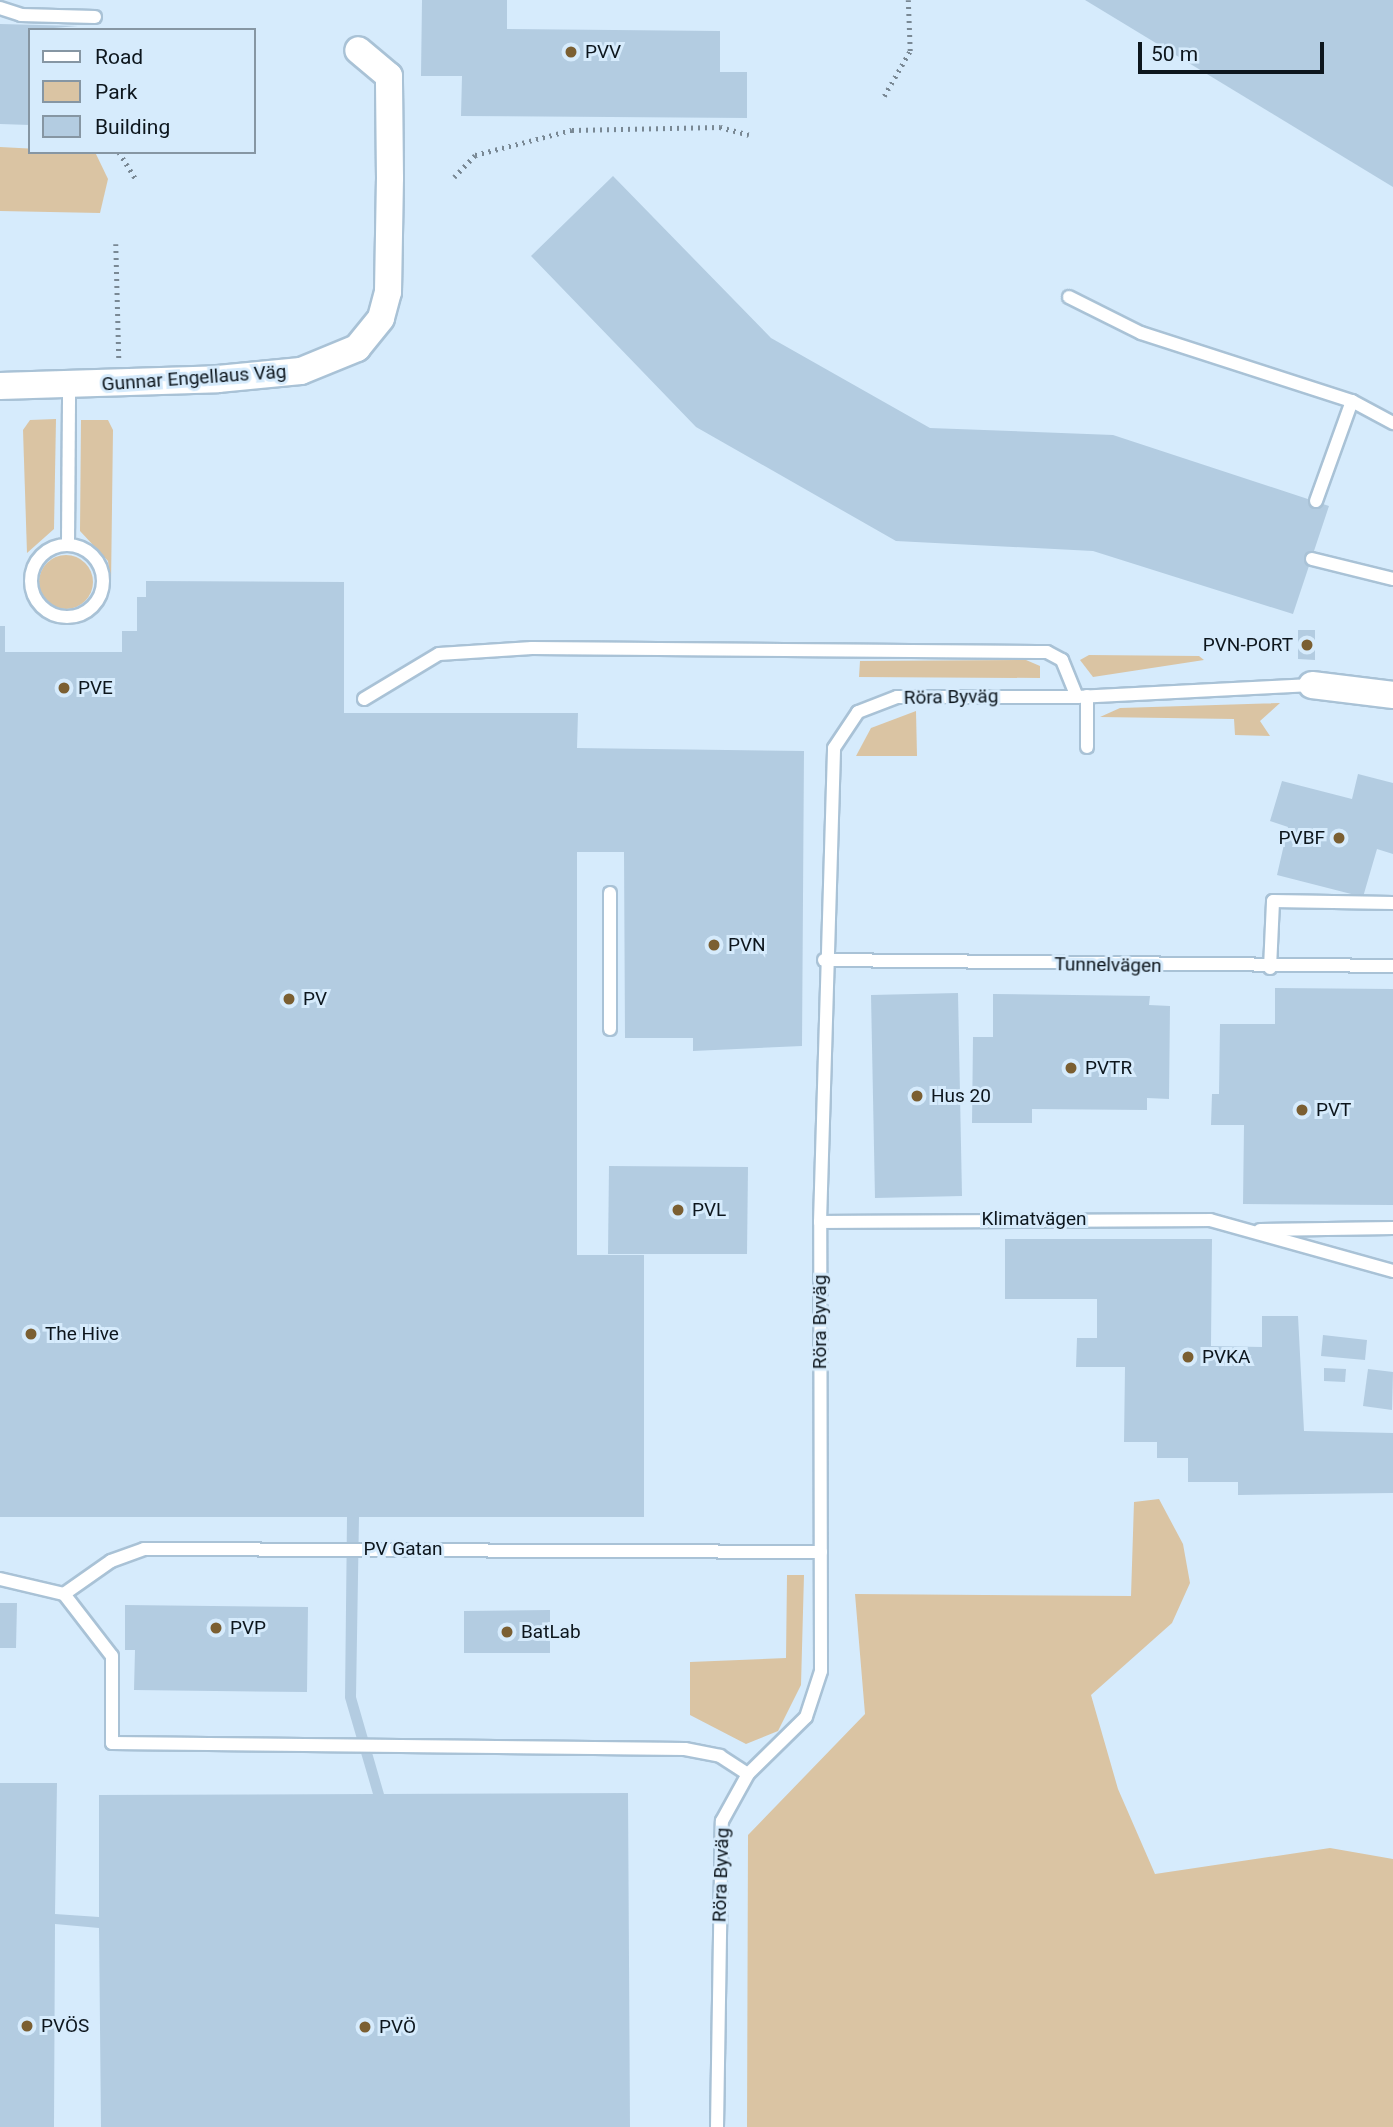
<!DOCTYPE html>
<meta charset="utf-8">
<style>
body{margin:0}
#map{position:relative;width:1393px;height:2127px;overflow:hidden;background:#d6ebfc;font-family:Roboto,sans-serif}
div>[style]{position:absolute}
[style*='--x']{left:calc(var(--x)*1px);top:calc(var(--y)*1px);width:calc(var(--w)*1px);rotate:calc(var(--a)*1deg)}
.green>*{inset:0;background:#dac4a3}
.round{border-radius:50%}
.building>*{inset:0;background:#b3cce1}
.path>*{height:4.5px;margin-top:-2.25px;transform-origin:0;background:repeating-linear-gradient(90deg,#798894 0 2px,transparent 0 7px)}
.roads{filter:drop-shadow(2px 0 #a9c2d6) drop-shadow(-2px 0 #a9c2d6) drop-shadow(0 2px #a9c2d6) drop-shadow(0 -2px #a9c2d6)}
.service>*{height:12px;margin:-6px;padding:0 6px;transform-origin:6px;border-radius:6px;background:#fff}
.service>.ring{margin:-6px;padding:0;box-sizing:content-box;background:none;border:12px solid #fff;border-radius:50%}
.minor>*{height:26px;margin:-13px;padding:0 13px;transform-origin:13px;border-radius:13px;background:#fff}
.dots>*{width:19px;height:19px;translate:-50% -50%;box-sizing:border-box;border:4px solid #d6ebfc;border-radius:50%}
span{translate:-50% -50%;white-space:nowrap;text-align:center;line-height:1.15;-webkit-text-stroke:6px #d6ebfc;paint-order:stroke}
.poi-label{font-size:19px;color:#0d161d}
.left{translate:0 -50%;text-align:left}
.right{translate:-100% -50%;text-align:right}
.street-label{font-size:19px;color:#0d161d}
.legend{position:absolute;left:28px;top:28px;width:228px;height:126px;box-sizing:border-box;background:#d6ebfc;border:2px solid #8696a3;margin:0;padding:9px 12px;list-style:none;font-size:21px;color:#0d161d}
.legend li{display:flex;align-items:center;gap:14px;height:35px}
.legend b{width:35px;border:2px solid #8696a3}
.scale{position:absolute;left:1138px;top:42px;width:186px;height:32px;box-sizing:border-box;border:4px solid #0d161d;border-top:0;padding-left:9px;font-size:21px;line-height:24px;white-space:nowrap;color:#0d161d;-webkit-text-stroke:5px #d6ebfc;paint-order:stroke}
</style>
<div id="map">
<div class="green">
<div style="clip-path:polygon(0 147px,95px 152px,108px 179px,100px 213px,0 211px)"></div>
<div style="clip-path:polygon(56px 419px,54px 529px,27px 553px,23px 430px,30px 420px)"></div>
<div style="clip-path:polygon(81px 420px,108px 420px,113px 430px,111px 585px,108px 561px,80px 531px)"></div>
<div class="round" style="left:39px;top:555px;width:54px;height:54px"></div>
<div style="clip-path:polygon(1089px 655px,1199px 656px,1204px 660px,1093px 677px,1080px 660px)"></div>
<div style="clip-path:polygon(1026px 660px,1040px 666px,1040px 678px,859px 677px,860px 661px)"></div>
<div style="clip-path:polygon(1280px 703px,1260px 721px,1270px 736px,1235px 735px,1234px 719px,1100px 717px,1120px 708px)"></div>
<div style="clip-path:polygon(916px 711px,917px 756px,856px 756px,871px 728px)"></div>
<div style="clip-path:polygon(1159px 1499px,1183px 1544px,1190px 1583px,1172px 1623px,1091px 1695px,1118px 1789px,1155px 1874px,1330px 1848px,1393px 1859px,1393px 2127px,747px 2127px,748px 1835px,865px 1714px,855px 1594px,1131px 1596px,1134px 1502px)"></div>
<div style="clip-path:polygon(787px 1575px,804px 1575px,801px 1685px,778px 1731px,746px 1744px,690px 1715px,690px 1662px,786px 1658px)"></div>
</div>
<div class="building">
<div style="clip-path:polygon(422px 0,507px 0,507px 29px,720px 31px,720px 72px,747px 72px,747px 118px,461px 116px,462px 76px,421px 76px)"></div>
<div style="clip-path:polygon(1085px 0,1393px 0,1393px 187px)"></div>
<div style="clip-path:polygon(0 24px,78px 26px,30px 30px,30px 125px,0 124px)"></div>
<div style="clip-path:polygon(613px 176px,771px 338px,930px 428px,1113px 435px,1329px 506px,1293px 614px,1093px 551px,896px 541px,696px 427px,531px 256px)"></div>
<div style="clip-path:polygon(146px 581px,344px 582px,344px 713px,578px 713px,577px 748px,804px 751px,802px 1046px,693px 1051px,693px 1038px,625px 1038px,624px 852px,577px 852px,577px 1255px,644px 1255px,644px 1517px,359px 1517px,356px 1697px,384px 1794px,628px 1793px,630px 2127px,101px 2127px,99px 1928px,55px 1924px,54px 2127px,0 2127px,0 1783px,57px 1783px,55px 1914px,99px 1917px,99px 1795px,373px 1794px,345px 1698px,347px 1517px,0 1517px,0 626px,5px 626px,5px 652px,122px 652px,122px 631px,137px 631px,137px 597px,146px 597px)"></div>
<div style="clip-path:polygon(1298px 630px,1315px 630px,1315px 660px,1298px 659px)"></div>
<div style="clip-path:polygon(1358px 774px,1393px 783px,1393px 854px,1377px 849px,1363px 897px,1277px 875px,1288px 827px,1270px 821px,1282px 781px,1352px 799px)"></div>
<div style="clip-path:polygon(1275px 988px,1393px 989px,1393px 1205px,1243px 1204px,1244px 1125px,1211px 1125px,1212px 1094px,1219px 1094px,1220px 1024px,1275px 1024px)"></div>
<div style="clip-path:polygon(958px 993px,962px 1196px,875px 1198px,871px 995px)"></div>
<div style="clip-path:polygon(993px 994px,1150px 996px,1149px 1005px,1170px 1006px,1169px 1099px,1147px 1098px,1147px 1110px,1032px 1109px,1032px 1123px,972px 1123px,973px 1037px,993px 1037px)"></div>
<div style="clip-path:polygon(609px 1166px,748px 1167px,747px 1254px,608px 1254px)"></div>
<div style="clip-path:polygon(1005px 1239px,1212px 1239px,1211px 1346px,1262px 1347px,1262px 1316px,1298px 1316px,1304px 1431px,1393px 1433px,1393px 1493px,1238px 1495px,1238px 1482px,1188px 1482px,1188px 1458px,1157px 1458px,1157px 1442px,1124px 1442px,1125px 1367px,1076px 1367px,1077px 1338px,1097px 1338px,1097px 1299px,1005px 1299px)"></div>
<div style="clip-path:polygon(1323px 1335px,1367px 1340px,1365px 1360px,1321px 1356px)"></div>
<div style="clip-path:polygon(1324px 1368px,1346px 1369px,1345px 1382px,1324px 1381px)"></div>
<div style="clip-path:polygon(1368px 1369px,1393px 1372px,1392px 1410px,1363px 1406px)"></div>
<div style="clip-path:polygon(0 1603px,17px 1603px,16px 1648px,0 1648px)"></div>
<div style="clip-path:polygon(125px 1605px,308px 1607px,307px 1692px,134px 1690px,135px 1650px,125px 1650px)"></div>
<div style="clip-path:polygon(550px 1610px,550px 1653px,464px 1653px,464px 1611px)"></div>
</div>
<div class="path">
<div style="--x:884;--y:96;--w:52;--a:-60"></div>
<div style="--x:910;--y:51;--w:51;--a:-92.2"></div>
<div style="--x:119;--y:152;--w:32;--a:58"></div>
<div style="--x:454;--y:177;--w:30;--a:-46"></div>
<div style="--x:475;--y:155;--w:100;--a:-14.5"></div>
<div style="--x:572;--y:130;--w:148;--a:-1.2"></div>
<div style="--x:720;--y:127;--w:30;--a:15"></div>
<div style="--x:116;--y:244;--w:116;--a:88.5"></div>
</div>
<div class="roads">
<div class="service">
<div style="--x:0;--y:8;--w:22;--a:18"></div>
<div style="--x:21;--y:15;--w:74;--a:1.5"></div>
<div style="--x:1069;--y:297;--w:80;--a:26.6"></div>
<div style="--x:1141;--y:333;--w:222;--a:17.9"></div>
<div style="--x:1352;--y:401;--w:47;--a:28.2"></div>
<div style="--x:1316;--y:501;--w:106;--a:-70.2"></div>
<div style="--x:68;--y:544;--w:159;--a:-89.6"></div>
<div class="ring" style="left:31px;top:545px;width:60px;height:60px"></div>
<div style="--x:1312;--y:559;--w:83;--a:13.9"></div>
<div style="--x:364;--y:699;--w:87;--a:-31"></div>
<div style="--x:439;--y:654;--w:93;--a:-3.7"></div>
<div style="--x:532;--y:648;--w:515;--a:0.45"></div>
<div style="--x:1047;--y:652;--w:17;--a:28"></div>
<div style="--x:1062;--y:660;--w:40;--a:68"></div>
<div style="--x:1077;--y:697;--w:235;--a:-2.9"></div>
<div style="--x:1087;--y:747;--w:51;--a:-90"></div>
<div style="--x:610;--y:893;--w:136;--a:90"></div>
<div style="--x:824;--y:960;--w:569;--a:0.6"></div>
<div style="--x:1270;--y:968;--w:67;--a:-87.4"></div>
<div style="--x:1273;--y:901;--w:120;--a:1"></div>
<div style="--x:820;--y:1222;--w:390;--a:-0.3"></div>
<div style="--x:1210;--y:1220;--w:190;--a:15.6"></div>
<div style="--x:1260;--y:1230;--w:133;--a:-0.9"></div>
<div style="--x:0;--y:1579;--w:66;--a:13.2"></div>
<div style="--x:64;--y:1594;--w:57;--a:-35.1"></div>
<div style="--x:111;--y:1561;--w:35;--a:-20"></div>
<div style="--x:144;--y:1549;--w:677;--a:0.25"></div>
<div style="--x:64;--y:1594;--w:78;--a:52.3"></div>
<div style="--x:112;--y:1656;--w:87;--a:90"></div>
<div style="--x:112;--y:1743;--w:573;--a:0.6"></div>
<div style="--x:685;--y:1749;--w:36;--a:11"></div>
<div style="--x:720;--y:1756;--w:33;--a:33"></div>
<div style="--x:717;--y:2127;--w:306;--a:-89.1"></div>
<div style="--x:722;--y:1821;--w:54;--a:-61"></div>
<div style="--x:748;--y:1774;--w:81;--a:-44.5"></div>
<div style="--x:806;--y:1717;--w:48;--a:-71.9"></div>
<div style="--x:821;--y:1671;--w:449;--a:-90.1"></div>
<div style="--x:820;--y:1222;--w:474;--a:-88.3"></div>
<div style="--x:834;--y:748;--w:43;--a:-56.3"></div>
<div style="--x:858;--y:712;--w:42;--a:-21"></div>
<div style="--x:897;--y:697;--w:180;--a:0"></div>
</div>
<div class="minor">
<div style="--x:0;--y:386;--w:218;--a:-1.8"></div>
<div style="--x:218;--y:379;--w:83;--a:-5.5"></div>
<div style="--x:301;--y:371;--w:61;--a:-22.3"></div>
<div style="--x:357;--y:348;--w:38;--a:-51"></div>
<div style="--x:381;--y:318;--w:27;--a:-75"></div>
<div style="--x:388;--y:292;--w:114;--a:-89"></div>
<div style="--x:390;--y:178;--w:102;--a:-90.6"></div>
<div style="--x:389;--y:76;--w:40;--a:-140"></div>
<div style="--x:1312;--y:685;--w:82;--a:7"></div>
</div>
</div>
<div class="dots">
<div style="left:571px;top:52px;background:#7b5f32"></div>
<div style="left:1307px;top:645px;background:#7b5f32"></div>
<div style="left:64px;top:688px;background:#7b5f32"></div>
<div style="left:1339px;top:838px;background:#7b5f32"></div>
<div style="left:714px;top:945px;background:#7b5f32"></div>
<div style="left:289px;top:999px;background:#7b5f32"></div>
<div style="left:1071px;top:1068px;background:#7b5f32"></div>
<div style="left:917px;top:1096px;background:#7b5f32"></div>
<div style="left:1302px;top:1110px;background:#7b5f32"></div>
<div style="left:678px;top:1210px;background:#7b5f32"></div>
<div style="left:31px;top:1334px;background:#7b5f32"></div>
<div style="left:1188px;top:1357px;background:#7b5f32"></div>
<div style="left:216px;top:1628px;background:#7b5f32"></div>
<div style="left:507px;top:1632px;background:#7b5f32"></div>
<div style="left:27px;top:2026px;background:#7b5f32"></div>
<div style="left:365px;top:2027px;background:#7b5f32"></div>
</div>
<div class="poi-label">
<span class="left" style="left:585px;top:52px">PVV</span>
<span class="right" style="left:1293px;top:645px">PVN-PORT</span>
<span class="left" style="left:78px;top:688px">PVE</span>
<span class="right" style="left:1325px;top:838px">PVBF</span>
<span class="left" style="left:728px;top:945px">PVN</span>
<span class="left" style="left:303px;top:999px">PV</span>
<span class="left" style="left:1085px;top:1068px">PVTR</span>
<span class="left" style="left:931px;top:1096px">Hus 20</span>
<span class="left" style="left:1316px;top:1110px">PVT</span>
<span class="left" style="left:692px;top:1210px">PVL</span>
<span class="left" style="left:45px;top:1334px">The Hive</span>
<span class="left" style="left:1202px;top:1357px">PVKA</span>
<span class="left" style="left:230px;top:1628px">PVP</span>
<span class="left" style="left:521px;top:1632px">BatLab</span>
<span class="left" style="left:41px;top:2026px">PVÖS</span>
<span class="left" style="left:379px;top:2027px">PVÖ</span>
</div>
<div class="street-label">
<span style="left:194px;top:378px;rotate:-4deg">Gunnar Engellaus Väg</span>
<span style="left:951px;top:697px;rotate:-1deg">Röra Byväg</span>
<span style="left:1108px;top:965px;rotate:1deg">Tunnelvägen</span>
<span style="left:1034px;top:1219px">Klimatvägen</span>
<span style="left:820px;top:1322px;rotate:-90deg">Röra Byväg</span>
<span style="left:403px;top:1549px">PV Gatan</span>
<span style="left:721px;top:1875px;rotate:-88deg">Röra Byväg</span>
</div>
<ul class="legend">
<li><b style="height:9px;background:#fff"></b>Road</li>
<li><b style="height:19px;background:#dac4a3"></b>Park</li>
<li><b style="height:19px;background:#b3cce1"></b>Building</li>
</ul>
<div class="scale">50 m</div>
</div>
